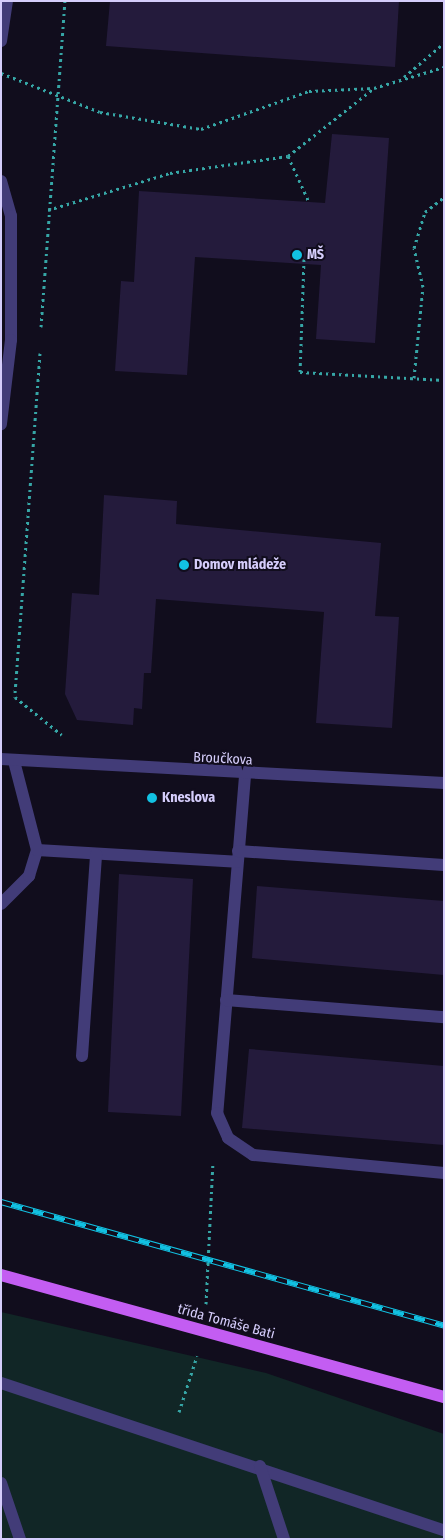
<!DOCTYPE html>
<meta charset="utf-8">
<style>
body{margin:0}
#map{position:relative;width:445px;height:1540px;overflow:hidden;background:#110d1d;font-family:"Fira Sans Condensed",sans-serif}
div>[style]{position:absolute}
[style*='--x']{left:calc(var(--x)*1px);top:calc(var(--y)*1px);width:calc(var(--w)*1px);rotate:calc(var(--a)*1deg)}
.green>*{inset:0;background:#112626}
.building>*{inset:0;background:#241b3c}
.path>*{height:3px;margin-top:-1.5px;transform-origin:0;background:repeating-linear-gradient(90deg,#36a6a6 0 2.5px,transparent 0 6.5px)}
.lane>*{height:12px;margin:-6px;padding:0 6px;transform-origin:6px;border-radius:6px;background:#423c78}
.street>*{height:12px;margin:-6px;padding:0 6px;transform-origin:6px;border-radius:6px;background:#423c78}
.primary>*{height:12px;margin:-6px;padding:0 6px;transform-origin:6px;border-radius:6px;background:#c35df2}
.rail>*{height:5.5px;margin-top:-2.75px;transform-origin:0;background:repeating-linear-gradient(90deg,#110d1d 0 11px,#12c1e2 0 22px);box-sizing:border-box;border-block:1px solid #12c1e2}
.dots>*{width:14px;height:14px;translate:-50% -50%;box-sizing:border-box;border:2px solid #110d1d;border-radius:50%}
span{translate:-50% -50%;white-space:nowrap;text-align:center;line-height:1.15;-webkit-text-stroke:4px #110d1d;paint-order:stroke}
.poi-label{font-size:14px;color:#d5cdfb;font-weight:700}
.left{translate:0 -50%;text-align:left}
.street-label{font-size:14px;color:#d5cdfb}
.frame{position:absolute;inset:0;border:2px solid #d5cdfb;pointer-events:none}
</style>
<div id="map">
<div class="green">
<div style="clip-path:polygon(1px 1312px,266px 1373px,444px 1434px,444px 1539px,1px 1539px)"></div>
</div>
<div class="building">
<div style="clip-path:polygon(110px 1px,399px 1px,395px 67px,106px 46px)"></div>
<div style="clip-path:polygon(332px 134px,389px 138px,375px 343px,316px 339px,321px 265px,195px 257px,187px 375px,115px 371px,121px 281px,134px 282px,139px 191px,325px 203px)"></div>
<div style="clip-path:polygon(104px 495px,177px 501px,176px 524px,381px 543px,375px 616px,399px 617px,392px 728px,316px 723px,324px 612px,156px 599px,151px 673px,144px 673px,142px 709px,134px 708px,133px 725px,77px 720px,65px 694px,72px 593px,99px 595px)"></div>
<div style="clip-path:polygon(119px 874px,193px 879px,181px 1116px,108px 1112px)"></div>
<div style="clip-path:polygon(257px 886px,444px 901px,444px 975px,252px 958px)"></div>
<div style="clip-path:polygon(249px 1049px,444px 1066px,444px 1145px,242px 1128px)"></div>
</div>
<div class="path">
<div style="--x:1;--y:73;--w:106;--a:21.5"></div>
<div style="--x:100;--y:112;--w:102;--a:9.6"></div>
<div style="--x:201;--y:129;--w:114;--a:-19.4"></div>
<div style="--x:309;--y:91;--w:65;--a:-2.6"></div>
<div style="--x:374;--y:88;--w:73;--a:-16.7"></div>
<div style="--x:404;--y:77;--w:52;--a:-40.4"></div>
<div style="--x:288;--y:156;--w:51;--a:65.5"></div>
<div style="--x:48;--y:210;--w:127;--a:-16.9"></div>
<div style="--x:170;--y:173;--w:119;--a:-8.2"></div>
<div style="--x:288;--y:156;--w:110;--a:-38.3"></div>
<div style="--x:304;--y:259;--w:113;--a:92"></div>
<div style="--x:300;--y:372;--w:144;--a:3.2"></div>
<div style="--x:41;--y:327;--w:327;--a:-85.8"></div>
<div style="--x:40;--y:353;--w:345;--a:94.2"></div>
<div style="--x:15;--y:697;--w:60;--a:39"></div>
<div style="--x:414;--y:378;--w:91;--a:-84.4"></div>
<div style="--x:423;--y:287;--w:40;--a:-103"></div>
<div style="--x:414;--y:248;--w:38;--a:-73"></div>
<div style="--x:425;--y:212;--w:24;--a:-38"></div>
<div style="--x:206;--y:1304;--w:141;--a:-87.2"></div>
<div style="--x:179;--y:1412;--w:59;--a:-72.2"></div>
</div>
<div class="lane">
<div style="--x:245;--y:776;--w:338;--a:94.7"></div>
<div style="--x:217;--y:1113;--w:27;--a:66"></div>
<div style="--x:228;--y:1138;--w:30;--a:34"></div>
<div style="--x:253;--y:1155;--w:192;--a:5.4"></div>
<div style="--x:37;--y:850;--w:200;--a:3.4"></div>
<div style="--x:238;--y:851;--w:206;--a:3.9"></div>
<div style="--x:1;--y:904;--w:40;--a:-45"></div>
<div style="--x:29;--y:876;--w:27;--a:-73"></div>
<div style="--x:37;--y:850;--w:92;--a:-104.5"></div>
<div style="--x:226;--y:1000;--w:219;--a:4.5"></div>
<div style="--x:82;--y:1056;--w:202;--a:-86"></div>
</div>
<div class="street">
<div style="--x:1;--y:41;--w:40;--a:-81.5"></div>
<div style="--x:1;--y:181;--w:36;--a:74"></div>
<div style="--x:11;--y:216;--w:124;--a:90"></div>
<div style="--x:11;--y:340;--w:85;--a:96.8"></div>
<div style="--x:1;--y:759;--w:444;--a:3.1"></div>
<div style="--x:1;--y:1383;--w:467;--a:18.4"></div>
<div style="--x:260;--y:1466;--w:77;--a:71.8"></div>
<div style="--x:1;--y:1483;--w:59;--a:71.3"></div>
</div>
<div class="primary">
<div style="--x:1;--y:1275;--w:459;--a:15.4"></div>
</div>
<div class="rail">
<div style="--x:1;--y:1202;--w:460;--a:15.6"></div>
</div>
<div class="dots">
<div style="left:297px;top:255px;background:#12c1e2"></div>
<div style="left:184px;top:565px;background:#12c1e2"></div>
<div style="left:152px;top:798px;background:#12c1e2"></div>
</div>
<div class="poi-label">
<span class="left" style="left:307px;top:255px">MŠ</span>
<span class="left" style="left:194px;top:565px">Domov mládeže</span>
<span class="left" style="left:162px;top:798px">Kneslova</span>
</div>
<div class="street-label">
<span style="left:223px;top:759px;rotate:3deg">Broučkova</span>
<span style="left:226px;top:1322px;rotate:15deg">třída Tomáše Bati</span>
</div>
<div class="frame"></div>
</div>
